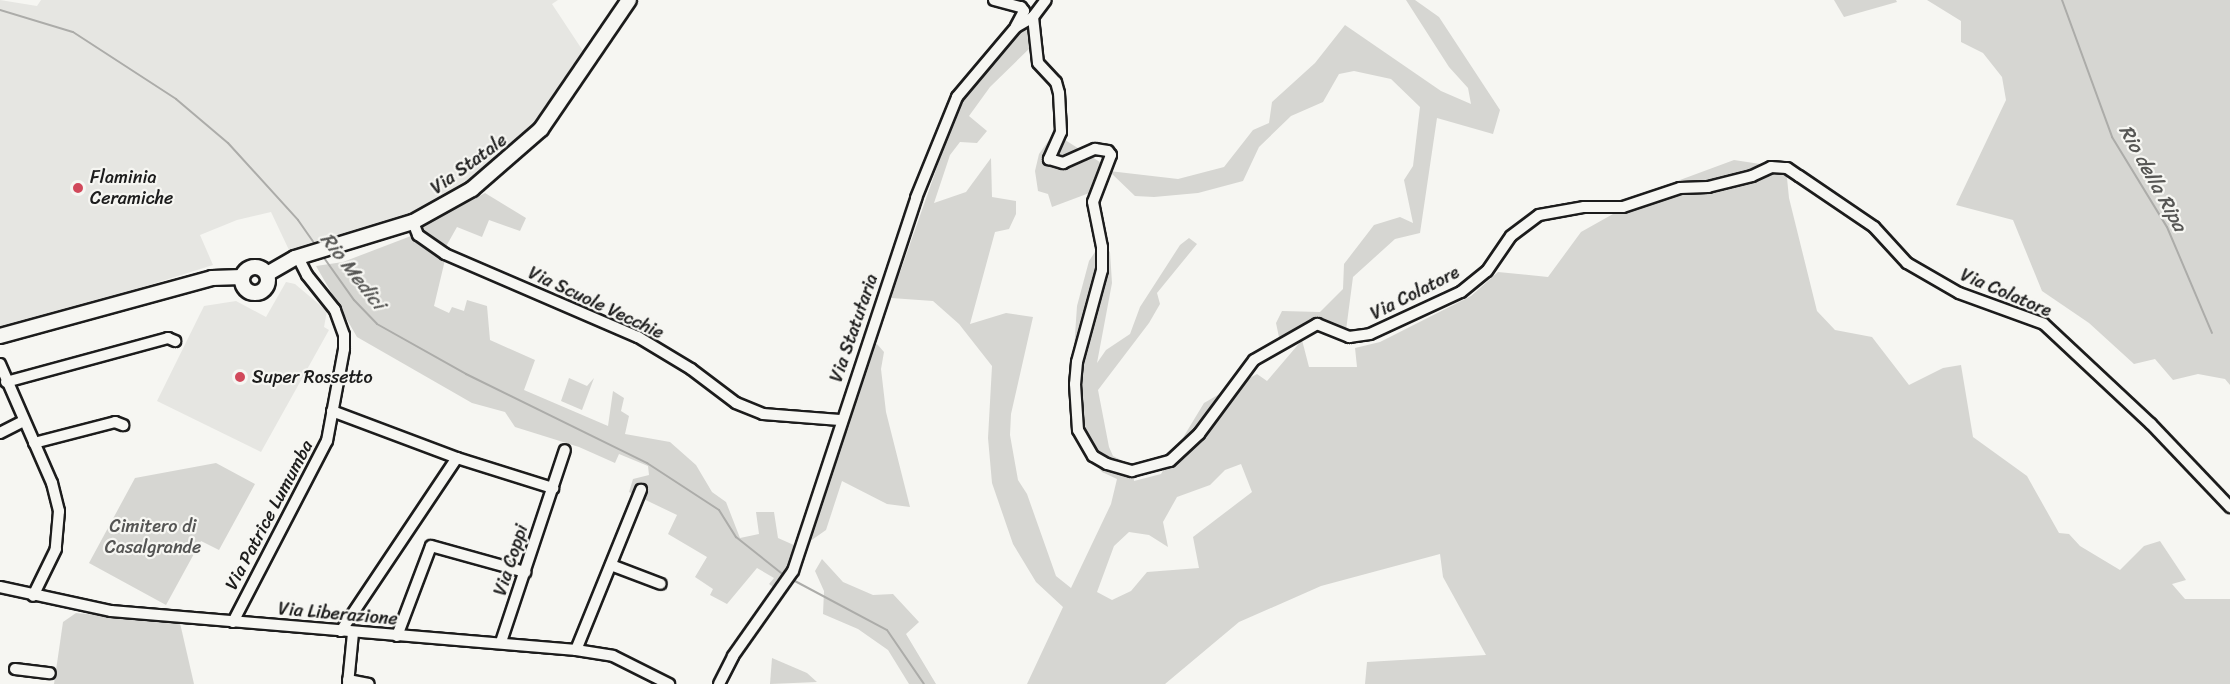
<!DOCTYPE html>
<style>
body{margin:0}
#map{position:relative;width:2230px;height:684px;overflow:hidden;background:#f6f6f2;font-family:Sriracha,sans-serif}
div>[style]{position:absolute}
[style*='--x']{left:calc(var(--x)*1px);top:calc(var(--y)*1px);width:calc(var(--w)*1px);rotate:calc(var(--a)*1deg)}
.built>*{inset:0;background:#e6e6e2}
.green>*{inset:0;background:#d6d6d2}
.stream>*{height:2px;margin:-1px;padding:0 1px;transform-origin:1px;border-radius:1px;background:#acaca9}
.roads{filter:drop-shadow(2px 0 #1c1c1c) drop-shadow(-2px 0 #1c1c1c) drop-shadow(0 2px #1c1c1c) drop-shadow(0 -2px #1c1c1c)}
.street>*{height:10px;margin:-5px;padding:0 5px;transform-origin:5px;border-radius:5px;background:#f6f6f2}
.secondary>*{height:14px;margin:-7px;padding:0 7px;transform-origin:7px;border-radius:7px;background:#f6f6f2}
.secondary>.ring{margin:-7px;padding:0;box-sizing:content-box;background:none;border:14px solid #f6f6f2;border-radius:50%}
.dots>*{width:16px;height:16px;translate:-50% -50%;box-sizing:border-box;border:3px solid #f6f6f2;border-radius:50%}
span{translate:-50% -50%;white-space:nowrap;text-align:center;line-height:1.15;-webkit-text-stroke:4.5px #f6f6f2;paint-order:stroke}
.street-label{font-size:18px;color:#1c1c1c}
.poi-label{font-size:18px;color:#1c1c1c}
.left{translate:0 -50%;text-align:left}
.park-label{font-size:18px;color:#545453}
.water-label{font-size:20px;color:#565654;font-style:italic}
</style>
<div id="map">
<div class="built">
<div style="clip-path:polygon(0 0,37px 6px,41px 0,558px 0,552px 4px,587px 57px,546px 115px,509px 153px,465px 189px,411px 218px,324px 245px,289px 250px,271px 212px,237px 220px,200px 235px,213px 265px,0 332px)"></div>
<div style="clip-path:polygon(286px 282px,295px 284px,327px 311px,324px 327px,329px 330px,261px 452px,157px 401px,204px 306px,236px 301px,266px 317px)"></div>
</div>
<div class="green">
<div style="clip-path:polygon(1406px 0,1415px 0,1439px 17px,1500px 110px,1493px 134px,1437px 118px,1420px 233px,1395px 239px,1353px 277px,1345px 338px,1317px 327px,1280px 342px,1276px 323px,1282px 311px,1320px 312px,1343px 289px,1344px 264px,1374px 225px,1400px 217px,1413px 223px,1404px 180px,1413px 166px,1420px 107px,1391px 79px,1354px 71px,1339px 74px,1323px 102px,1291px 116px,1259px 147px,1243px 181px,1198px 193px,1154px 197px,1135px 196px,1109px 171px,1178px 179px,1224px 167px,1253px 130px,1269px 123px,1272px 102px,1315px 63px,1345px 25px,1441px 91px,1471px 104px,1468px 88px,1449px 67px)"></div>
<div style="clip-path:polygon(1834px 0,1896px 0,1897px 2px,1844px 17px)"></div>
<div style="clip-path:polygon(1927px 0,2230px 0,2230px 385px,2225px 379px,2198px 374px,2173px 380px,2155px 359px,2134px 364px,2089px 323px,2042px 291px,2013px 220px,1956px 205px,2006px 100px,2002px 77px,1983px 53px,1961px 42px,1961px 21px)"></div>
<div style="clip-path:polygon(evenodd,1031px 23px,1032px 46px,990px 87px,969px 116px,987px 131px,977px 143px,960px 142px,950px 155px,934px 203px,966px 192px,991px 158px,992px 197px,1016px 201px,1016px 214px,1009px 229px,995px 232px,970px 324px,1006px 313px,1033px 317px,1011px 414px,1010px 435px,1018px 480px,1027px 494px,1056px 576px,1071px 588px,1111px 504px,1117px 479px,1102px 472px,1081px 448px,1070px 408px,1077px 306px,1089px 261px,1101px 243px,1110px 252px,1112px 283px,1097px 363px,1106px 350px,1130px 334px,1140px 307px,1180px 245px,1189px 238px,1197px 244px,1157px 293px,1160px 304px,1149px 323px,1098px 390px,1109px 447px,1113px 456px,1133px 466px,1134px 481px,1161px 474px,1204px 403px,1223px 392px,1229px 406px,1246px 380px,1257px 374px,1267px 381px,1302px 340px,1309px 367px,1357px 367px,1355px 348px,1380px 342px,1471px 296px,1498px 272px,1548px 277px,1581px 232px,1661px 187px,1734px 160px,1786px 168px,1789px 198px,1817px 311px,1835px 330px,1872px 337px,1909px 385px,1943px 368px,1961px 365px,1973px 437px,2027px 476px,2059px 533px,2069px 534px,2080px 546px,2120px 570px,2144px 546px,2160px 541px,2186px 580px,2172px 584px,2185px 599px,2230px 599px,2230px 684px,1365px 684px,1367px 662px,1486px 655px,1443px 577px,1440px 554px,1321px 586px,1239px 622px,1165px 684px,1027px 684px,1063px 607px,1036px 582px,1013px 544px,992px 483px,988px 438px,992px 366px,959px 324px,933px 301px,891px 298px,961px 99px,1015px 36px,1031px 23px,1241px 464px,1252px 492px,1193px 537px,1199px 568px,1147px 572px,1131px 591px,1112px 600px,1097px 592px,1114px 546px,1129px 532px,1149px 535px,1168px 547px,1163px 522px,1177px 497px,1210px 485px,1225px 470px,1241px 464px)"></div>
<div style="clip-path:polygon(1054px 133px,1103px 164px,1092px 192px,1052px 207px,1048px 194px,1038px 191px,1035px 171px,1039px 154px)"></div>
<div style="clip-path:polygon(485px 193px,526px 218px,520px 231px,489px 220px,482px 237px,457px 227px,444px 250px,418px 229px)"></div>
<div style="clip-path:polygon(411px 236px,445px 260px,434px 306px,449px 313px,452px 307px,464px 311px,467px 300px,487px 306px,490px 340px,535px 360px,524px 390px,608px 426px,613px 391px,624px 398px,621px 411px,629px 416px,625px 434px,670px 442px,696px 465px,712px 492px,726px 502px,740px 538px,759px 534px,756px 512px,774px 512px,778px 538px,796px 546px,788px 571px,776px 589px,769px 584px,774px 578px,757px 568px,727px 604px,710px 595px,713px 589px,695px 577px,707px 557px,668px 534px,677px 515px,629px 492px,633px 479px,649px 475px,648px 466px,619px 454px,615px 463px,579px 447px,515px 427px,505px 412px,472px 403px,357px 337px,316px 266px,343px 262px)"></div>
<div style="clip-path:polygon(877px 344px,884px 352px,881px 369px,886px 412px,910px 507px,887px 504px,842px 481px,826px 530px,806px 544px,868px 349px)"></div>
<div style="clip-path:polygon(569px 378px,587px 386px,594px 378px,582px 410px,561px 401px)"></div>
<div style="clip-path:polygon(216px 463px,255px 484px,219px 550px,201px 541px,166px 605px,89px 563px,135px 478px)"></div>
<div style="clip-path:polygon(822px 559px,843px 582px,873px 595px,893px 594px,919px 622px,906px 634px,936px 684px,909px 684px,888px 650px,858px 629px,823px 614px,824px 591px,815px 571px)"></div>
<div style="clip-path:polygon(76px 613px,180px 623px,194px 684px,54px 684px,63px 622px)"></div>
<div style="clip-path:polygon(772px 658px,807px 673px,817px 682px,770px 684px)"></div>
</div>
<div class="stream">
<div style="--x:2062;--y:0;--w:146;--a:69.9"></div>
<div style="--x:2112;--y:137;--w:105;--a:58.6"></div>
<div style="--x:2167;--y:227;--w:115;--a:67"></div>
<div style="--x:0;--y:10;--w:76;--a:16.8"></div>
<div style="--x:73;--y:32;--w:123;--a:33"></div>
<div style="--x:176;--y:99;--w:68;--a:40.2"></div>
<div style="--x:228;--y:143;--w:104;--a:47.7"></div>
<div style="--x:298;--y:220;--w:32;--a:55"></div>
<div style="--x:322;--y:255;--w:55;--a:54.6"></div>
<div style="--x:354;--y:300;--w:33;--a:46"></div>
<div style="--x:377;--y:324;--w:102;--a:29.3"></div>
<div style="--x:466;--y:374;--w:202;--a:26.2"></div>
<div style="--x:647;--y:463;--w:86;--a:33.1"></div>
<div style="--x:719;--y:510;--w:32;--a:58"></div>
<div style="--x:736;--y:537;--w:63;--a:38.5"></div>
<div style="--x:793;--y:580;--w:106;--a:28"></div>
<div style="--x:887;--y:630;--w:65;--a:55.6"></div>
</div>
<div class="roads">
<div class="street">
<div style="--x:994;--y:0;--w:28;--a:15"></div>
<div style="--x:1021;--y:7;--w:5;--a:53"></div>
<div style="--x:1024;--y:11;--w:17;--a:118"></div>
<div style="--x:1033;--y:17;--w:46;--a:83.8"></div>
<div style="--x:1038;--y:63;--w:26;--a:47"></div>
<div style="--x:1056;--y:82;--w:11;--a:75"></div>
<div style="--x:1059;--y:93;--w:39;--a:87"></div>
<div style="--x:1061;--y:132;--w:30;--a:114"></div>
<div style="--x:1049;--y:159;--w:15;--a:16"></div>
<div style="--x:1063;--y:163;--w:35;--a:-24"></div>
<div style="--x:1095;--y:149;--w:13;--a:9"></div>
<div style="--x:1108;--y:151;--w:5;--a:53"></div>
<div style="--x:1111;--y:155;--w:50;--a:111"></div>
<div style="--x:1093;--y:202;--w:46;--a:78.7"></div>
<div style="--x:1102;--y:247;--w:23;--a:90"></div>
<div style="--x:1102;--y:270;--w:95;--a:105.2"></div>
<div style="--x:1077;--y:362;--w:22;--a:95"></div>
<div style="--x:1075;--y:384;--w:46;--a:86.3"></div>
<div style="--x:1078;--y:430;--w:30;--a:60"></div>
<div style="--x:1093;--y:456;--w:16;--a:30"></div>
<div style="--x:1107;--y:464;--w:26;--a:16"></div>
<div style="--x:1132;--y:471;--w:39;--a:-15"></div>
<div style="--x:1170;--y:461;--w:40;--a:-43"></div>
<div style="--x:1199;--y:434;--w:92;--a:-53.4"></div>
<div style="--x:1254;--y:360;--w:73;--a:-29.7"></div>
<div style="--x:1317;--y:324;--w:35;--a:22"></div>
<div style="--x:1349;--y:337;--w:21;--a:-8"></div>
<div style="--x:1370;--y:334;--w:100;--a:-24.8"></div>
<div style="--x:1461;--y:292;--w:33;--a:-39"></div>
<div style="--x:1487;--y:271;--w:42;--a:-55.6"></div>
<div style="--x:1511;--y:236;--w:35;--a:-37"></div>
<div style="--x:1539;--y:215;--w:46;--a:-10.1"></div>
<div style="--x:1584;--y:207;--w:39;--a:0"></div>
<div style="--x:1623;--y:207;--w:60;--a:-18.4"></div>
<div style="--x:1680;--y:188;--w:28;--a:-2"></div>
<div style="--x:1708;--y:187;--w:45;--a:-14"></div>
<div style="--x:1752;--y:176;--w:21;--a:-25"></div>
<div style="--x:1771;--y:167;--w:16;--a:4"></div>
<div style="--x:1787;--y:168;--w:14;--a:34"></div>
<div style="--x:1799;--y:176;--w:91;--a:34.2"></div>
<div style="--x:1874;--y:227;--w:49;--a:47.5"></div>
<div style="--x:1907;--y:263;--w:60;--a:30"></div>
<div style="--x:1959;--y:293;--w:90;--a:20"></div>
<div style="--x:2044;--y:324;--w:146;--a:43.1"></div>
<div style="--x:2151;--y:424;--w:115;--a:46.4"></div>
<div style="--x:413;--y:222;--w:14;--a:69"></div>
<div style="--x:418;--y:235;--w:33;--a:35"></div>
<div style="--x:445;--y:254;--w:210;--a:23.3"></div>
<div style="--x:638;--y:337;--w:62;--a:31.1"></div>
<div style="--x:691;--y:369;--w:56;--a:37.1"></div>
<div style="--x:736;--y:403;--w:29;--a:22"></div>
<div style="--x:763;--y:414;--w:77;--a:4.5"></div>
<div style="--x:0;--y:364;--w:130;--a:66.4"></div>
<div style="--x:52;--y:483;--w:29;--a:76"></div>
<div style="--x:59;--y:511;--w:38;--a:95"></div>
<div style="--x:56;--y:549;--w:52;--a:116.1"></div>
<div style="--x:6;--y:382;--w:168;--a:-15.2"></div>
<div style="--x:168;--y:338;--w:8;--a:23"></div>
<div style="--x:332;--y:411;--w:134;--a:20.6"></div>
<div style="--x:457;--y:458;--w:101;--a:17.4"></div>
<div style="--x:0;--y:433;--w:27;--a:-27"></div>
<div style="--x:34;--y:443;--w:84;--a:-14.5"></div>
<div style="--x:115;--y:422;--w:9;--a:21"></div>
<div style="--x:611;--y:565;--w:53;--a:20.8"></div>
<div style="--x:0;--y:587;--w:114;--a:12.2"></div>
<div style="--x:111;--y:611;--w:467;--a:4.8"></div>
<div style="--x:576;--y:650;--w:37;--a:9"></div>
<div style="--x:613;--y:656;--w:63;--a:26.6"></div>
<div style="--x:233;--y:622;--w:204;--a:-62.6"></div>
<div style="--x:327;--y:441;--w:94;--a:-79.5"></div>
<div style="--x:344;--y:349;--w:14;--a:-90"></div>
<div style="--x:344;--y:335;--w:27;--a:-110"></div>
<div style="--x:335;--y:310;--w:45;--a:-128.7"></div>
<div style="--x:307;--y:275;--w:20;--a:-117"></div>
<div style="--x:341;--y:631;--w:208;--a:-56.2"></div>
<div style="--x:397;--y:636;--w:96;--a:-69.3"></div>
<div style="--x:431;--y:546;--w:98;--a:15.5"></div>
<div style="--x:501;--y:642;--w:202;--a:-71.6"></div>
<div style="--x:576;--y:650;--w:173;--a:-67.9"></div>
<div style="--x:15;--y:669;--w:35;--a:7"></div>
<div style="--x:348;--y:680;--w:21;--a:11"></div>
<div style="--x:348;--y:684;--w:51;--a:-84.4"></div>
<div style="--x:719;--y:684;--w:31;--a:-63"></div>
<div style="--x:733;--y:656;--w:104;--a:-54.8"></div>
<div style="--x:793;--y:571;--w:393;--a:-71.7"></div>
<div style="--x:916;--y:198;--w:109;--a:-67.9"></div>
<div style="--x:957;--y:97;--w:92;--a:-49.9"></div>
<div style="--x:1016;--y:27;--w:20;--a:-30"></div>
<div style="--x:1033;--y:17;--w:21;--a:-53"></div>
</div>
<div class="secondary">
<div class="ring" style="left:242px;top:267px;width:12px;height:12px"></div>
<div style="--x:267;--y:274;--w:32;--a:-30"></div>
<div style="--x:295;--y:258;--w:123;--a:-17"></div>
<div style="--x:413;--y:222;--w:68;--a:-29.2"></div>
<div style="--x:472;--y:189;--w:91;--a:-41"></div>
<div style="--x:541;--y:129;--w:156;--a:-55.7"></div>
<div style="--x:0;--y:336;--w:220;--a:-15.3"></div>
<div style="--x:212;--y:278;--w:30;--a:-2"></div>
</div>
</div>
<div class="dots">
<div style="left:78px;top:188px;background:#d1495b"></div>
<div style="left:240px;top:377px;background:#d1495b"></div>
</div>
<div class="street-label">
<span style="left:469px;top:164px;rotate:-36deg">Via Statale</span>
<span style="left:1415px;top:293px;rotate:-27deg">Via Colatore</span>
<span style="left:2006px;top:293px;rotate:23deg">Via Colatore</span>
<span style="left:596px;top:303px;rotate:25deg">Via Scuole Vecchie</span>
<span style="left:854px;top:328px;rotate:-71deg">Via Statutaria</span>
<span style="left:269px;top:515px;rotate:-62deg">Via Patrice Lumumba</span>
<span style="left:511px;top:560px;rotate:-72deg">Via Coppi</span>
<span style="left:338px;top:614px;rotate:5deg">Via Liberazione</span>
</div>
<div class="poi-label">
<span class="left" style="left:90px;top:188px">Flaminia<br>Ceramiche</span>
<span class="left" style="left:252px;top:377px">Super Rossetto</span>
</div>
<div class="park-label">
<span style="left:153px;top:537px">Cimitero di<br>Casalgrande</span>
</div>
<div class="water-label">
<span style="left:2153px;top:178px;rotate:61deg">Rio della Ripa</span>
<span style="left:353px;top:271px;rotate:52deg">Rio Medici</span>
</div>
</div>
